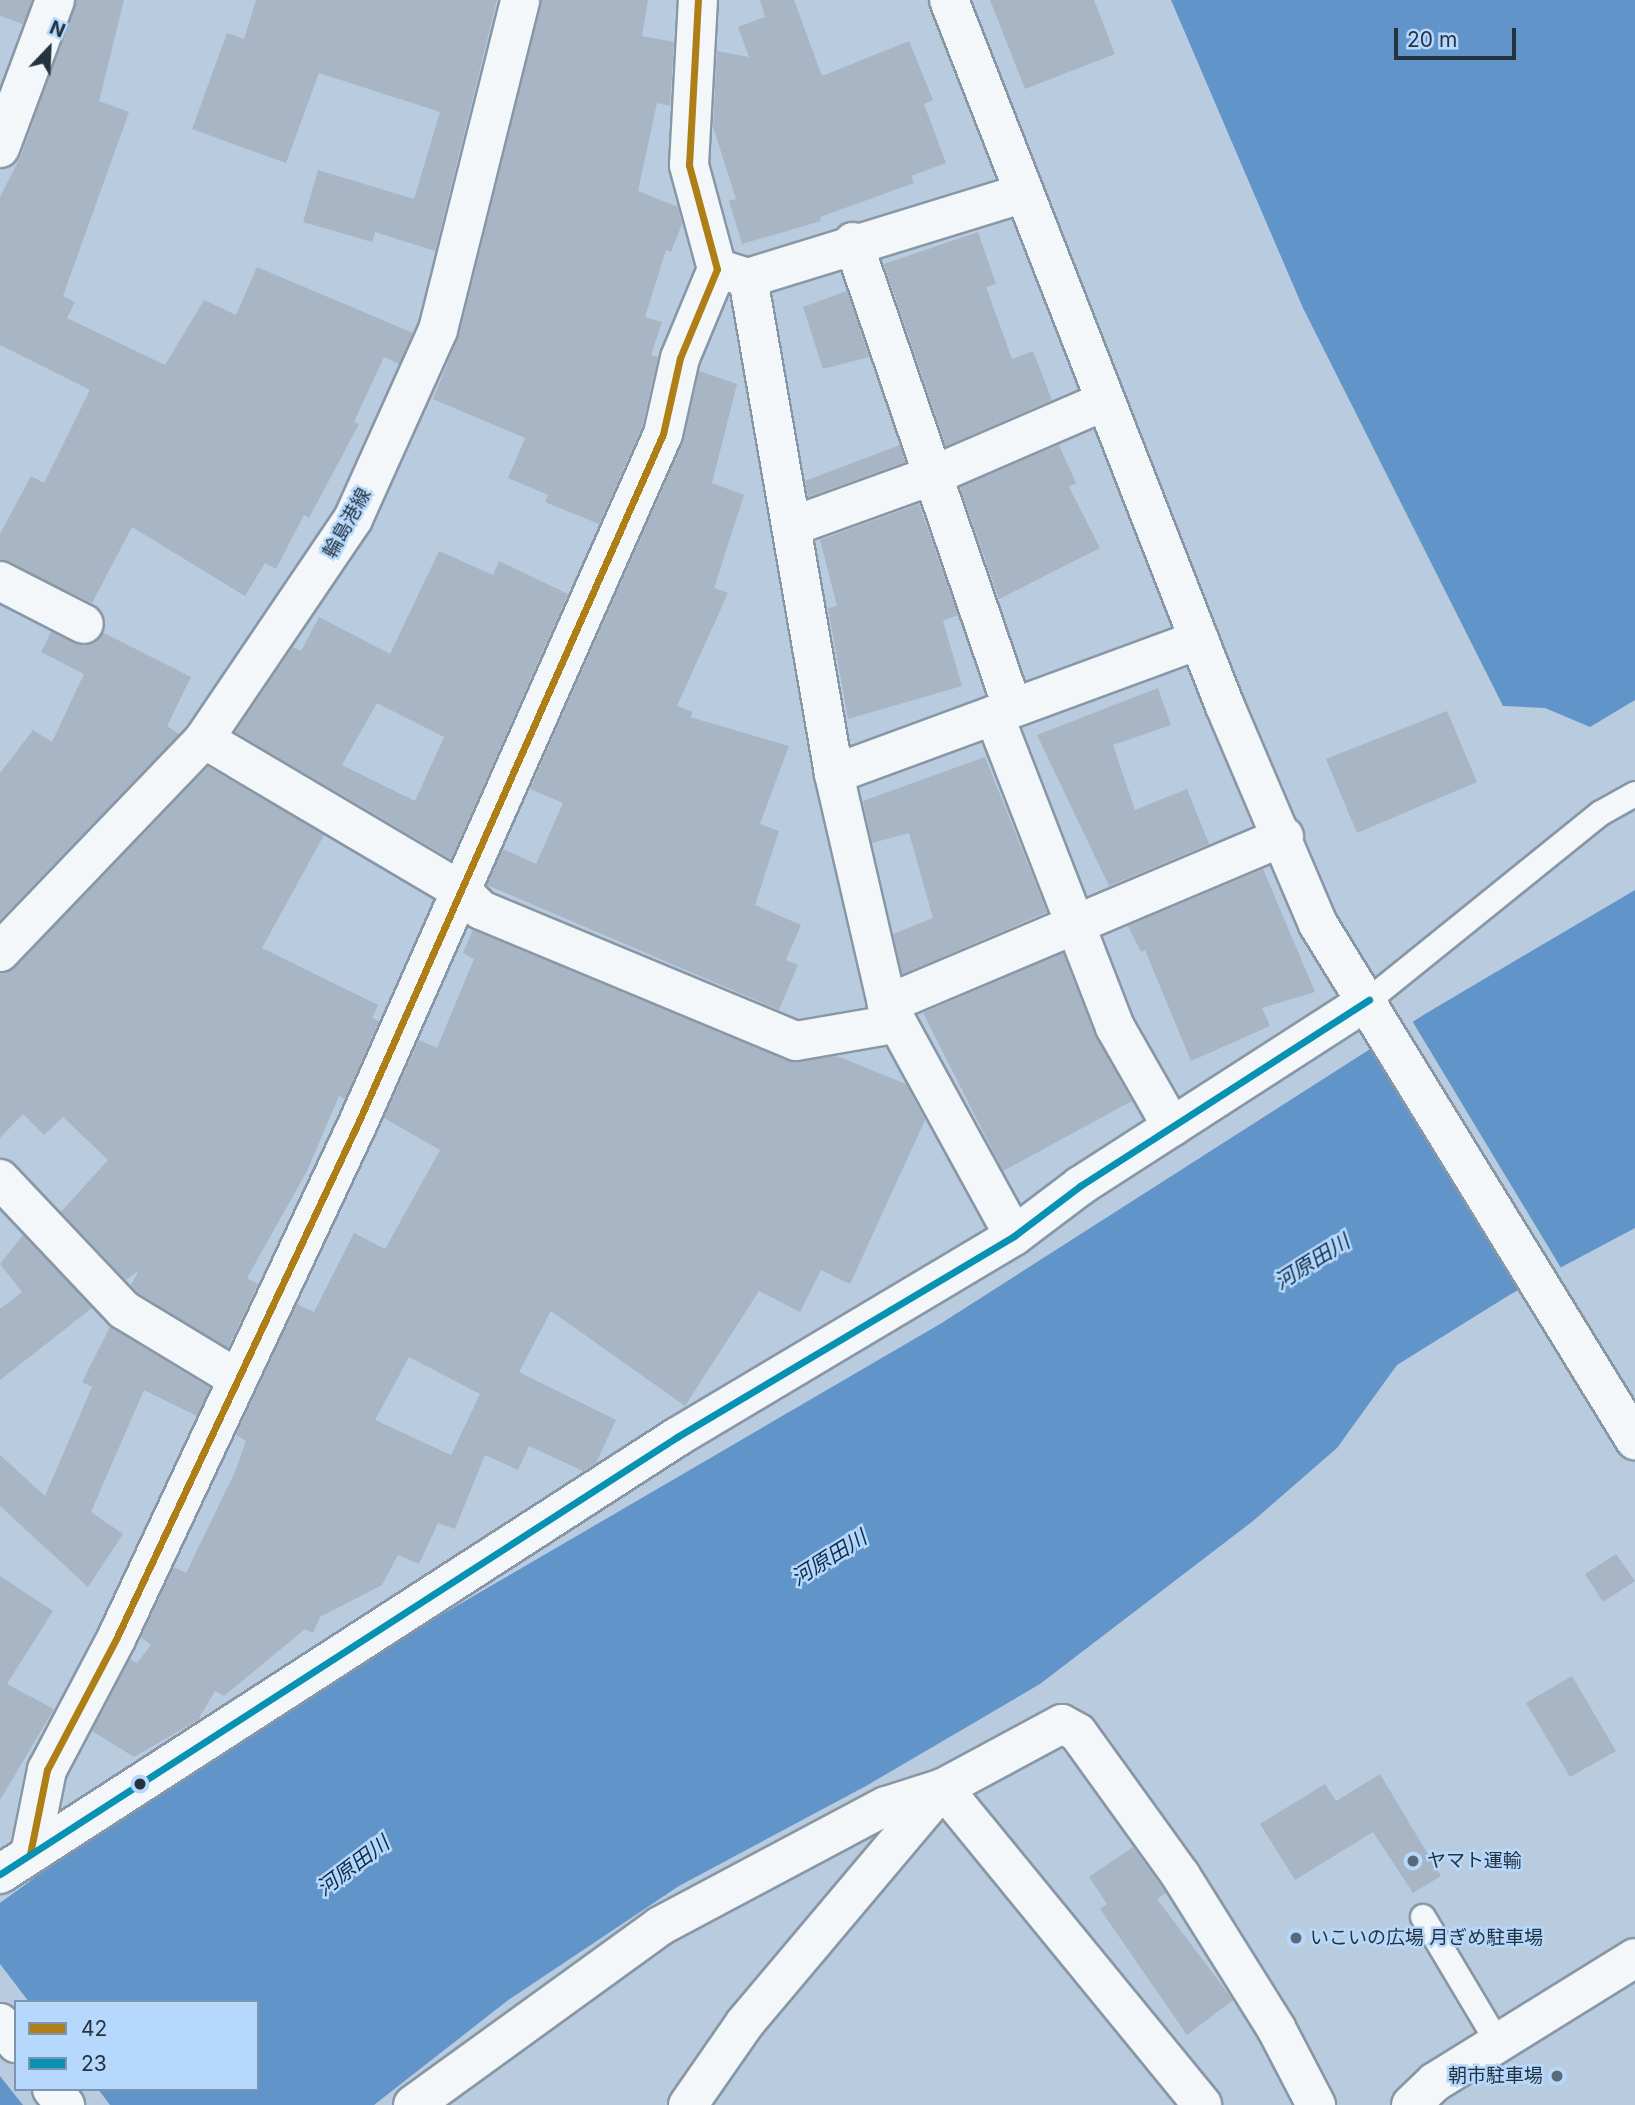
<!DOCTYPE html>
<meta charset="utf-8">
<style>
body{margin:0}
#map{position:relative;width:1635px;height:2105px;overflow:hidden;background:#b9ccdf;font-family:Inter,"Noto Sans JP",sans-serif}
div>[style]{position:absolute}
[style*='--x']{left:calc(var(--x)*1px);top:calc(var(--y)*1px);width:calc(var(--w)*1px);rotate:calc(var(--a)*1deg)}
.water>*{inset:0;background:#6195c9}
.pier>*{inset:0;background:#b9ccdf}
.building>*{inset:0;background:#a7b5c4}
.roads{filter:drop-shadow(2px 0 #8897a6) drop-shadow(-2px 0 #8897a6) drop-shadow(0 2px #8897a6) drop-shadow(0 -2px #8897a6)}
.service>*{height:24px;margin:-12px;padding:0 12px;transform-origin:12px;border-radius:12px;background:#f4f7fa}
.minor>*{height:38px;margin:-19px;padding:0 19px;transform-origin:19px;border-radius:19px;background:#f4f7fa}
.tertiary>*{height:38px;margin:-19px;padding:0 19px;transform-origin:19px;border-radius:19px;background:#f4f7fa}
.secondary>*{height:38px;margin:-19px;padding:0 19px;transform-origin:19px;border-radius:19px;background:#f4f7fa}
.bus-1>*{height:7px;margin:-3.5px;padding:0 3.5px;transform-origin:3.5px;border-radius:3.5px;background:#ae7e17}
.bus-2>*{height:7px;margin:-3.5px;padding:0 3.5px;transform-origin:3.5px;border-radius:3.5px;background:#0791b2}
.dots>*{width:19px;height:19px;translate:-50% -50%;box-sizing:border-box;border:4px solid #b6d8fc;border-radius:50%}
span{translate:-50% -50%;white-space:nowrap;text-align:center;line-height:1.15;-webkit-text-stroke:5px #b6d8fc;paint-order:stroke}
.street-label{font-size:19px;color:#253341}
.poi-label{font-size:19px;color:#253341}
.left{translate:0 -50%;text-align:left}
.right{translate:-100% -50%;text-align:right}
.water-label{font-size:21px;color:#102d48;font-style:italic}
.legend{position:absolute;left:14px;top:2000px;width:245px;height:91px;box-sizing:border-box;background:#b6d8fc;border:2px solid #7c96b1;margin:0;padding:9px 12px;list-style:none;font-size:21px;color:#253341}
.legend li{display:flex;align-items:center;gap:14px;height:35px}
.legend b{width:35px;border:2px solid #7c96b1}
.north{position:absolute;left:14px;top:14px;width:70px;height:70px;-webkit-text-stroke:5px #b6d8fc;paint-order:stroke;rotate:23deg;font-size:19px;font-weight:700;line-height:28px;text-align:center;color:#253341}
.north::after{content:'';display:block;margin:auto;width:24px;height:32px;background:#253341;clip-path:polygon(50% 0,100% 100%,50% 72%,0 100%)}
.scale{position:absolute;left:1394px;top:28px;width:122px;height:32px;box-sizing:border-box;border:4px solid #253341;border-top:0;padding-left:9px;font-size:21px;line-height:24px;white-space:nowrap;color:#253341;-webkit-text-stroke:5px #b6d8fc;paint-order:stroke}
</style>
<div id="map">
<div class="water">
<div style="clip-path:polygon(1171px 0,1635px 0,1635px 700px,1590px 727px,1545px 708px,1503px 706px,1303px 308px)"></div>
<div style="clip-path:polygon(evenodd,1635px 890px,1635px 1228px,1511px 1294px,1397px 1365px,1337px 1448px,1253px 1521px,1040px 1684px,866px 1786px,679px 1886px,507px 2001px,374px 2105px,0 2105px,0 1903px,177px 1774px,280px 1709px,940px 1324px,1425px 1014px,1635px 890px,16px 2002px,257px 2002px,257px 2089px,16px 2089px,16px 2002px)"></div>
</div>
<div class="pier">
<div style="clip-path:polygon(1411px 1019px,1564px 1273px,1523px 1292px,1372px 1046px)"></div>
<div style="clip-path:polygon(0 1964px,29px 2002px,16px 2002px,16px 2089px,98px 2089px,110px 2105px,23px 2105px,0 2076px)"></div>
</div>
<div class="building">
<div style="clip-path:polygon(0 0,32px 0,23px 24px,0 16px)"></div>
<div style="clip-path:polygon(76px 0,124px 0,99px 101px,129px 112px,63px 296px,75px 302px,67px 318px,165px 365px,204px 300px,236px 315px,257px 267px,413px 333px,399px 364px,384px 357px,354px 422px,359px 424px,309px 518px,304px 515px,276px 569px,265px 563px,245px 596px,132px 527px,92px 603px,0 559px,0 534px,31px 476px,44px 483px,90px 390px,0 345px,0 197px,21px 156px)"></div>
<div style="clip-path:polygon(256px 0,497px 0,435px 251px,375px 232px,372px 242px,303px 222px,318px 170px,414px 199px,440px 112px,319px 73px,286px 163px,192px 129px,227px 33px,244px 39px)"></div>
<div style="clip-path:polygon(541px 0,648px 0,642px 36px,674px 42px,670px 106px,657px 103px,638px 191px,678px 207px,682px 224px,671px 252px,666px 250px,645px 317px,662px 322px,651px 355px,658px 357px,642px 427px,599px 524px,545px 502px,548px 495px,508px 478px,525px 438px,433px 399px,459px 335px)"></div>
<div style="clip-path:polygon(760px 0,794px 0,822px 76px,909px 41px,933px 100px,924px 104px,946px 163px,911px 176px,914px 183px,820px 217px,821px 221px,742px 244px,729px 201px,736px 199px,713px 127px,717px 51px,749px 57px,738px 27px,765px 17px)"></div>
<div style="clip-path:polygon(990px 0,1094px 0,1115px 54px,1025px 89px)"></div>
<div style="clip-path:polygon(978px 232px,996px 284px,986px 287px,1012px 359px,1033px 351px,1052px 400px,946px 446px,884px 264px)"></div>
<div style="clip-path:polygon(847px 291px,869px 357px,823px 369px,803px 307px)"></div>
<div style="clip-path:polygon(699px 371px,737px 384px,712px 483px,744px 495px,714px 588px,728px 593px,677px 706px,693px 712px,690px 717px,789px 746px,760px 824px,779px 831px,755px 905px,801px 925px,786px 960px,798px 965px,779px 1010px,487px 885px,503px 849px,536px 864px,563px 803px,530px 789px,683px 443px)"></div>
<div style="clip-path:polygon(900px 445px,905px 462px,808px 497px,805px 481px)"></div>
<div style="clip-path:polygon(1059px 445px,1076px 483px,1069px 487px,1100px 548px,999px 599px,960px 487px)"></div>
<div style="clip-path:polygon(919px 504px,958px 615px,943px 621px,962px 686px,848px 719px,828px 608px,837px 606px,820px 540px)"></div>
<div style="clip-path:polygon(evenodd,439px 551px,493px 575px,499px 561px,568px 594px,451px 859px,235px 732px,293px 647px,301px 651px,319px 617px,390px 654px,439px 551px,377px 703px,444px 737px,415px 801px,342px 765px,377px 703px)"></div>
<div style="clip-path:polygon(51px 632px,84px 646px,104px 633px,191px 677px,167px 726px,179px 734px,0 920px,0 773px,33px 730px,52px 742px,84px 674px,41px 652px)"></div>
<div style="clip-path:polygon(1158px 688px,1171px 725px,1113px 745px,1135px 810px,1187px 789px,1209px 844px,1109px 886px,1037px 735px)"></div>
<div style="clip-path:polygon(1447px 711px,1477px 782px,1357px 833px,1326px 759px)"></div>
<div style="clip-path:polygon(985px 757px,1047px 912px,902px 974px,893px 934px,933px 918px,909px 833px,872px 843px,863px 801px)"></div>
<div style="clip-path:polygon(208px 767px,324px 835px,262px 948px,378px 1005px,372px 1018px,379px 1021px,345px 1099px,339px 1096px,307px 1171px,247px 1278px,258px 1284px,228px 1348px,138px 1293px,131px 1285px,139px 1270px,126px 1280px,61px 1212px,108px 1160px,63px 1117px,44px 1135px,23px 1114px,0 1138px,0 973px,16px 967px)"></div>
<div style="clip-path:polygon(1263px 869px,1315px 992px,1262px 1008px,1270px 1026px,1191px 1061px,1145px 950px,1141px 952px,1128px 926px)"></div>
<div style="clip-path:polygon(evenodd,473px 930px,788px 1061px,837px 1056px,906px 1084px,925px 1120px,850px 1284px,821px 1270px,800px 1312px,759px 1291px,685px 1406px,551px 1311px,519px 1372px,616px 1420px,596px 1463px,583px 1471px,529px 1446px,518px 1470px,485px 1455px,455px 1529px,438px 1523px,419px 1564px,398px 1555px,382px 1585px,320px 1617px,313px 1633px,305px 1629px,224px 1696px,215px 1691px,198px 1720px,134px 1757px,92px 1731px,130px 1659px,137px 1663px,151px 1645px,141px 1637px,174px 1567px,186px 1573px,235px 1472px,246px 1441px,236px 1435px,297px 1304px,314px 1312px,354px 1233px,385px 1249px,440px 1150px,384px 1118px,419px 1040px,437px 1048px,474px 959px,463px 953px,473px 930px,409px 1357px,480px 1394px,451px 1455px,375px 1420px,409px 1357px)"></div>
<div style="clip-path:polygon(1063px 953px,1095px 1035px,1132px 1101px,1003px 1171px,923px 1013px)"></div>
<div style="clip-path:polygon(23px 1235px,92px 1308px,0 1380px,0 1309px,22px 1292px,0 1264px)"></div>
<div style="clip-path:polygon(110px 1327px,210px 1388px,197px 1416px,144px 1390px,91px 1512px,123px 1534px,88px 1587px,0 1506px,0 1455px,45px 1496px,92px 1387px,82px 1382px)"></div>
<div style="clip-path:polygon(1616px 1554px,1635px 1581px,1603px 1602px,1585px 1574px)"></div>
<div style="clip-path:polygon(0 1576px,53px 1611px,7px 1684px,54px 1709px,0 1800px)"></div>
<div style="clip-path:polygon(1572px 1676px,1616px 1751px,1570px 1777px,1526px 1703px)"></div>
<div style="clip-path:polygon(1380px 1774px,1441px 1876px,1413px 1893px,1373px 1832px,1295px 1880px,1260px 1824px,1325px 1784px,1336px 1801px)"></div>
<div style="clip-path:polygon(1133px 1847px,1166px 1893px,1157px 1899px,1233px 2000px,1187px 2035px,1100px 1909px,1107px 1904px,1089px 1877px)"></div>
</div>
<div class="roads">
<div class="service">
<div style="--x:1369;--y:1000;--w:298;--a:-38.9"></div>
<div style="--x:1601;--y:813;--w:39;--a:-29"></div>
<div style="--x:1423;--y:1917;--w:147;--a:59.2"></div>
</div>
<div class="minor">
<div style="--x:0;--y:148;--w:158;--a:-69.6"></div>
<div style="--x:853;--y:242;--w:490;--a:71.1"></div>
<div style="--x:722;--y:270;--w:27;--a:17"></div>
<div style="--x:748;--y:278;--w:289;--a:-17.1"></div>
<div style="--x:748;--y:278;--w:503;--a:80.16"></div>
<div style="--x:834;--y:774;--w:236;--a:77"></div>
<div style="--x:887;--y:1004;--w:264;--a:61.3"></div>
<div style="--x:793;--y:526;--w:150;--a:-19.9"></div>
<div style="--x:934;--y:475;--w:186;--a:-23.4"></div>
<div style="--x:0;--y:581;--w:94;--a:27.1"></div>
<div style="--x:994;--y:715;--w:335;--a:68.8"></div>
<div style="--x:1115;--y:1027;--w:115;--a:60.3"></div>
<div style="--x:204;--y:739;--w:301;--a:30.6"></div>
<div style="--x:463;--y:892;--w:25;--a:45"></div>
<div style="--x:481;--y:910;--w:341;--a:22.6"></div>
<div style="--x:796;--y:1041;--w:99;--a:-9.8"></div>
<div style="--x:834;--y:774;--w:389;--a:-20.2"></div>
<div style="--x:887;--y:1004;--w:431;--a:-22.9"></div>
<div style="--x:0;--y:1179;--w:180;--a:46.6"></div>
<div style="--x:124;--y:1310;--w:133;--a:31.2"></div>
<div style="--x:943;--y:1788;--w:409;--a:50.7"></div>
<div style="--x:30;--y:1854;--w:86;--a:-78.6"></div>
<div style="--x:47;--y:1770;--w:150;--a:-62.2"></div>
<div style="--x:117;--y:1637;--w:568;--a:-64.88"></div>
<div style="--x:358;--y:1123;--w:753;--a:-66.12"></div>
<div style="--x:663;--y:434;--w:78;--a:-77.4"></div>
<div style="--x:680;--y:358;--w:96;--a:-67.4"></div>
<div style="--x:717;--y:269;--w:108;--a:-105.1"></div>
<div style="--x:689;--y:165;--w:165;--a:-86.9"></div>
<div style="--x:413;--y:2105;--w:305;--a:-35.9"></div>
<div style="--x:660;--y:1926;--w:256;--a:-28"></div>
<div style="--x:886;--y:1806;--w:60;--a:-17.5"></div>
<div style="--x:943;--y:1788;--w:135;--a:-28.3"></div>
<div style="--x:1062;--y:1724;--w:18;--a:29"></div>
<div style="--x:1078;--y:1733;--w:176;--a:54.2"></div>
<div style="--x:1181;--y:1876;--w:179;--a:58"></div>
<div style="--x:1276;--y:2028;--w:87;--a:62.5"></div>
<div style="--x:688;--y:2105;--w:100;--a:-55.2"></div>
<div style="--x:745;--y:2023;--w:307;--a:-49.9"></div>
</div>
<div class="tertiary">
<div style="--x:949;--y:0;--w:758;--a:68.65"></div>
<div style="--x:1225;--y:706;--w:237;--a:66.9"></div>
<div style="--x:1318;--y:924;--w:606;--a:58.44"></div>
<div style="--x:0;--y:1874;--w:806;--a:-32.84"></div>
<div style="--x:677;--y:1437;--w:392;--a:-30.8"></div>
<div style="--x:1014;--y:1236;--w:83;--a:-37.1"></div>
<div style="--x:1080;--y:1186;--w:344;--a:-32.8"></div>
<div style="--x:0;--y:2023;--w:26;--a:51"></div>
<div style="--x:52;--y:2089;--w:21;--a:51"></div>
<div style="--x:1411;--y:2105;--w:33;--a:-44"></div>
<div style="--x:1435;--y:2082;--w:235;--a:-31.8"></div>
</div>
<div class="secondary">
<div style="--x:0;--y:952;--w:295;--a:-46.2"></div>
<div style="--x:204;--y:739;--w:266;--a:-55.9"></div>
<div style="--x:353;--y:519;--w:207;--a:-65.8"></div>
<div style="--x:438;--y:330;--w:340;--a:-76"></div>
</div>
</div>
<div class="bus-1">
<div style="--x:30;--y:1854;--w:86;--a:-78.6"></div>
<div style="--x:47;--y:1770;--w:150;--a:-62.2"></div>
<div style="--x:117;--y:1637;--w:568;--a:-64.88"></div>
<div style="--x:358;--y:1123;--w:753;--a:-66.12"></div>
<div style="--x:663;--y:434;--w:78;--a:-77.4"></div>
<div style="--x:680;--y:358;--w:96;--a:-67.4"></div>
<div style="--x:717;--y:269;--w:108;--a:-105.1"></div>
<div style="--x:689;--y:165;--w:165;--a:-86.9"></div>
</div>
<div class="bus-2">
<div style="--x:0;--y:1874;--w:806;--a:-32.84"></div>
<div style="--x:677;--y:1437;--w:392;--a:-30.8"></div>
<div style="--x:1014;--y:1236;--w:83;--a:-37.1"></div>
<div style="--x:1080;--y:1186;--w:344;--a:-32.8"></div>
</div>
<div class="dots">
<div style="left:140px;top:1784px;background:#253341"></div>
<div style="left:1413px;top:1861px;background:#596978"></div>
<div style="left:1296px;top:1938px;background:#596978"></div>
<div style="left:1557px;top:2076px;background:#596978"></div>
</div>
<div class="street-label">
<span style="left:347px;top:523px;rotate:-61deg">輪島港線</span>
</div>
<div class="poi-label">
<span class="left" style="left:1427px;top:1861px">ヤマト運輸</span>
<span class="left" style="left:1310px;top:1938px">いこいの広場 月ぎめ駐車場</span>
<span class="right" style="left:1543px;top:2076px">朝市駐車場</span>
</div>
<div class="water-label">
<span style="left:1312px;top:1262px;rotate:-32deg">河原田川</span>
<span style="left:829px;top:1558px;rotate:-32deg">河原田川</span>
<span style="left:353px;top:1866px;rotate:-37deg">河原田川</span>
</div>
<ul class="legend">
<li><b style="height:9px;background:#ae7e17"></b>42</li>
<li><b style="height:9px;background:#0791b2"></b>23</li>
</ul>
<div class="north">N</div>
<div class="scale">20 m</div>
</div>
